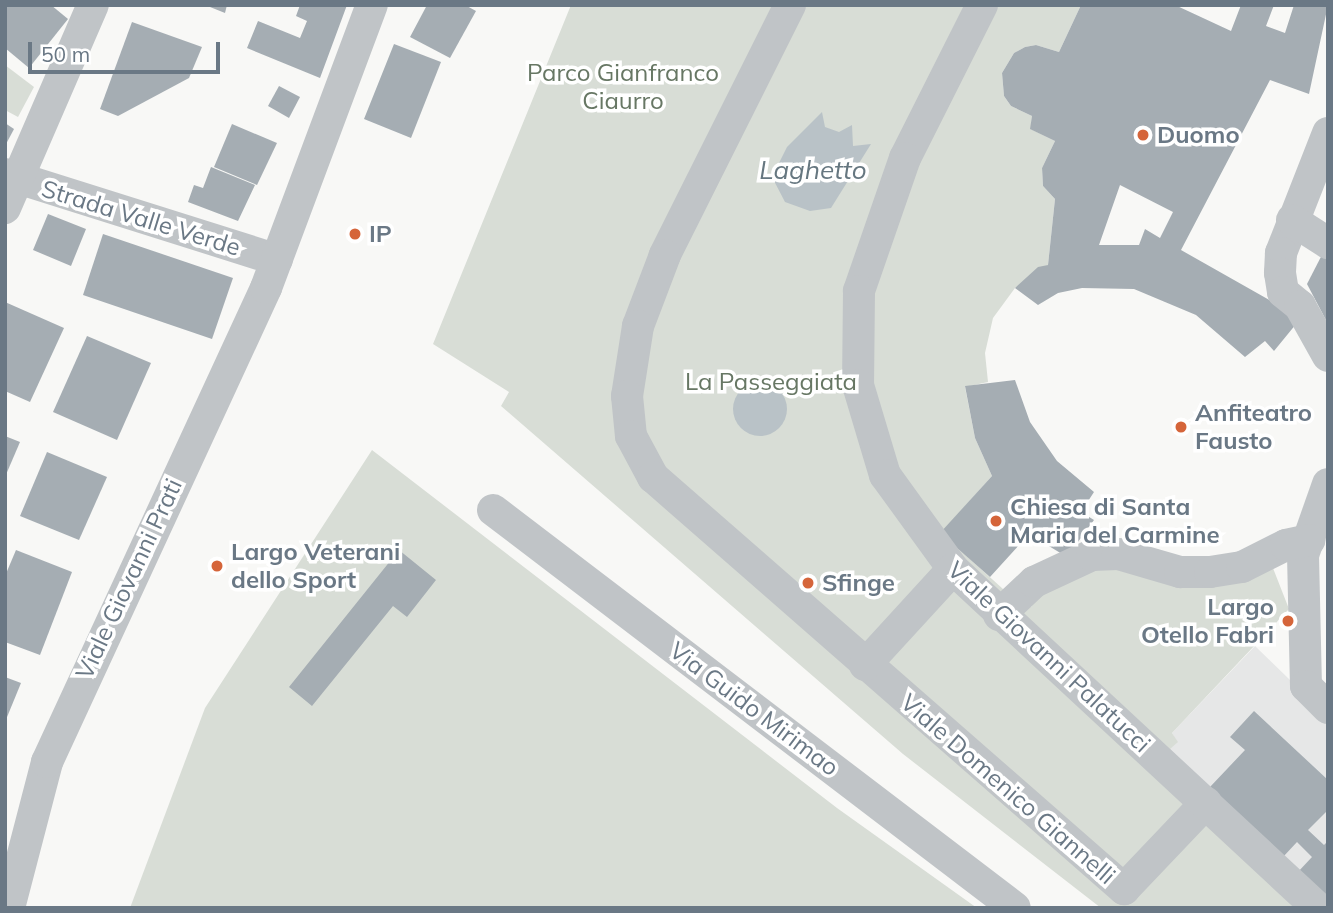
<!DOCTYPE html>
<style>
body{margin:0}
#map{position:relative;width:1333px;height:913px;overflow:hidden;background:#f8f8f6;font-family:Mulish,sans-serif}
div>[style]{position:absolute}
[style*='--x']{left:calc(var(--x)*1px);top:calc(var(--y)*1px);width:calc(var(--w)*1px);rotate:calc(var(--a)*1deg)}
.built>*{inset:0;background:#e6e7e7}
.green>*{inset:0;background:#d8ddd6}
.water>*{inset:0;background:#b9c2c7}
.round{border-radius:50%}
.building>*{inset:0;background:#a5adb3}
.minor>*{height:32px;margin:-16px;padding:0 16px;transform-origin:16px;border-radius:16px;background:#c0c4c7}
.dots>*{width:19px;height:19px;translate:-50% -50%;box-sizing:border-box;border:4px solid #fff;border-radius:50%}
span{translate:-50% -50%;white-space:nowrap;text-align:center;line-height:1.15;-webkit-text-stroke:7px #fff;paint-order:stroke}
.park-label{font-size:24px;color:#677764}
.poi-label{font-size:24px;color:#6a7885;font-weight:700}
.left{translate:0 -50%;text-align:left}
.right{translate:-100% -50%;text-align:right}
.street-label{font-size:24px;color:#6a7885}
.water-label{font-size:26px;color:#667780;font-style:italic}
.frame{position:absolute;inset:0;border:7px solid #6a7885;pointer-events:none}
.scale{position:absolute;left:28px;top:42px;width:192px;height:32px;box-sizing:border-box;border:4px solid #6a7885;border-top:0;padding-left:9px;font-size:21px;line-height:24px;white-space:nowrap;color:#6a7885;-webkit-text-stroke:5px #fff;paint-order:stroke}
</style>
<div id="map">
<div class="built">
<div style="clip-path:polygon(1255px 646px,1328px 717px,1328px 903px,1169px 749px,1177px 742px,1172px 733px)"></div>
</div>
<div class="green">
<div style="clip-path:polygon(571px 5px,1081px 5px,1059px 52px,1036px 45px,1025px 47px,1014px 53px,1002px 73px,1004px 96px,1011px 106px,1032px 116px,1031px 129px,1055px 141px,1042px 168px,1043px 186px,1055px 199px,1048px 265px,1015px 288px,993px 318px,985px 353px,988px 382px,965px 387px,975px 438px,992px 476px,941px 533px,1003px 589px,1020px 586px,1032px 595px,1031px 607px,1043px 588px,1073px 571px,1271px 563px,1289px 609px,1172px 733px,1178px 742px,1170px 749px,1328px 908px,1101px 908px,903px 754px,501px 406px,509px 392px,433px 344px)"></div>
<div style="clip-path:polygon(5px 65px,34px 87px,18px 117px,5px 110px)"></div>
<div style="clip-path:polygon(372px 450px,837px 808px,977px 908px,130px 908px,205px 708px)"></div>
</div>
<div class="water">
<div style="clip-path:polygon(822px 112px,825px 127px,839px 132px,852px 125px,853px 146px,871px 144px,831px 208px,810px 211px,785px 202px,772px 177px,787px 147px)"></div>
<div class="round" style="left:733px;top:382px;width:54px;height:54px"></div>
</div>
<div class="building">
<div style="clip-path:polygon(5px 5px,51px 5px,68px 19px,29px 68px,5px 48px)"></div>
<div style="clip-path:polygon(205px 5px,227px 5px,225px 13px)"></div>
<div style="clip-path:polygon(300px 5px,347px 5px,320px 78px,247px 48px,258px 21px,300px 38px,307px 21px,296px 16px)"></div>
<div style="clip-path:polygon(427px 5px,465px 5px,476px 11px,450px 58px,410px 37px)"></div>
<div style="clip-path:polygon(evenodd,1081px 5px,1175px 5px,1231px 31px,1241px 5px,1274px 5px,1266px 26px,1285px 33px,1294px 5px,1328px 5px,1309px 94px,1270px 80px,1181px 250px,1301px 318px,1274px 351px,1265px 341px,1245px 357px,1196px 315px,1134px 289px,1082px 288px,1058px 293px,1038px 305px,1015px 288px,1038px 267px,1048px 265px,1055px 199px,1043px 186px,1042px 168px,1055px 141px,1030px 129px,1032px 116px,1011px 106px,1004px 96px,1002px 73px,1014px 53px,1025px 47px,1036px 45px,1059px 52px,1081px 5px,1120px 185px,1173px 212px,1160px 238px,1145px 229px,1139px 245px,1099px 245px,1120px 185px)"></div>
<div style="clip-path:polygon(132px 22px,202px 47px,189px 78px,118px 116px,100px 109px)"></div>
<div style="clip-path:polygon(394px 44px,441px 62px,411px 138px,364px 119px)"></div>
<div style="clip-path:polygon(279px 86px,300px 97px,289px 118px,268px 106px)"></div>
<div style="clip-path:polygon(5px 123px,14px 129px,5px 146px)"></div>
<div style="clip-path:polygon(232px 124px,277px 143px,257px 185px,214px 167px)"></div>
<div style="clip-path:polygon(211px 167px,255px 185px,238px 221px,188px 202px,194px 185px,203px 188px)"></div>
<div style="clip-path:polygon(48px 214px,86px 229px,71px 266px,33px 250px)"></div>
<div style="clip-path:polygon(103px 234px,233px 278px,212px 339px,83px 295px)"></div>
<div style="clip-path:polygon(1326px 247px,1328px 248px,1328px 324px,1307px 284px)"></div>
<div style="clip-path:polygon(5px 302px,64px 328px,30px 402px,5px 391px)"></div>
<div style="clip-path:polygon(87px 336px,151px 363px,117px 440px,53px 412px)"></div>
<div style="clip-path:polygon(1015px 380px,1030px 422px,1057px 461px,1094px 492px,1081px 512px,1094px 520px,1067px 557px,1029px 534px,990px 577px,940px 533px,992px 476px,975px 438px,965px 386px)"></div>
<div style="clip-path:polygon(5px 436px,20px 442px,5px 477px)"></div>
<div style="clip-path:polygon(47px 452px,107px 477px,79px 540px,20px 516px)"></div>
<div style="clip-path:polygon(16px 550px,72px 572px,40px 655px,5px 642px,5px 576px)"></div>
<div style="clip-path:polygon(399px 550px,436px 580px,407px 617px,393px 606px,312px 706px,289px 687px)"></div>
<div style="clip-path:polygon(5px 677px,21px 683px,5px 722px)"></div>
<div style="clip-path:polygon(1254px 711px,1328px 780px,1328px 810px,1308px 830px,1324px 845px,1328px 841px,1328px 903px,1297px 873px,1312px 857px,1297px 842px,1283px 857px,1210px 787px,1245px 750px,1230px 737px)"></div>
</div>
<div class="minor">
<div style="--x:790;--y:5;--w:280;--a:116.6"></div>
<div style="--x:665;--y:255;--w:76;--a:110.8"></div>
<div style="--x:638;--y:326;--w:71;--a:98.9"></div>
<div style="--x:627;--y:396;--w:40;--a:84.3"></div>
<div style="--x:631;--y:436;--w:47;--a:61.8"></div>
<div style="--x:653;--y:477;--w:626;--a:41.18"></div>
<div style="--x:1124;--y:889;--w:119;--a:-46.4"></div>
<div style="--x:982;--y:5;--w:171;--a:116.7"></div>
<div style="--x:905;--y:158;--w:141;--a:109.1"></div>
<div style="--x:859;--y:291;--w:94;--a:90.6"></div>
<div style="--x:858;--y:385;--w:94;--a:73.3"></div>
<div style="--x:885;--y:475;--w:116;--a:54.1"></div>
<div style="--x:953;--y:569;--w:498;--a:42.9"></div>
<div style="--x:1328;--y:133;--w:129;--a:111.4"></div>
<div style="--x:1281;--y:253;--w:20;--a:93"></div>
<div style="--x:1280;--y:273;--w:19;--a:81"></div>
<div style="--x:1283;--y:292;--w:22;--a:39"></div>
<div style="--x:1300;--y:306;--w:57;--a:60.8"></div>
<div style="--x:5;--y:174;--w:285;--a:17.5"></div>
<div style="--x:5;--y:208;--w:221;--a:-66.6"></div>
<div style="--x:1292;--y:220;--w:43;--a:32.6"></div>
<div style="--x:1328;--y:484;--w:75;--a:109.4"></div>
<div style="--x:1303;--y:555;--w:131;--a:88.7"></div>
<div style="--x:1306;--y:686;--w:31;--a:45"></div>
<div style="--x:493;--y:510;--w:656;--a:37.32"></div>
<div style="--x:999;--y:615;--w:48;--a:-43.3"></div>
<div style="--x:1034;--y:582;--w:64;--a:-25"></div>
<div style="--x:1092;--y:555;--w:26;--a:-2"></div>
<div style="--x:1118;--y:554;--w:65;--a:16.2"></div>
<div style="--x:1180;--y:572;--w:30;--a:0"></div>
<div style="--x:1210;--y:572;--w:32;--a:-9"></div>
<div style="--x:1242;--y:567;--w:49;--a:-26.6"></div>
<div style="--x:1286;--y:545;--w:24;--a:-12"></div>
<div style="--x:865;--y:665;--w:130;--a:-47.5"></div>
<div style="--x:9;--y:908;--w:151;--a:-75.4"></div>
<div style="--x:47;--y:762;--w:522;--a:-65.2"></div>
<div style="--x:266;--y:288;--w:302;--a:-69.5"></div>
</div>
<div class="dots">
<div style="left:1143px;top:135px;background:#d5653a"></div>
<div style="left:355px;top:234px;background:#d5653a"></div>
<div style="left:1181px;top:427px;background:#d5653a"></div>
<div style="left:996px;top:521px;background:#d5653a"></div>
<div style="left:217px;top:566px;background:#d5653a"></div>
<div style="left:808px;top:583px;background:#d5653a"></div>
<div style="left:1288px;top:621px;background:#d5653a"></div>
</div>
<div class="park-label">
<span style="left:623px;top:87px">Parco Gianfranco<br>Ciaurro</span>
<span style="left:771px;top:382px">La Passeggiata</span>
</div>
<div class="poi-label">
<span class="left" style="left:1157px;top:135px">Duomo</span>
<span class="left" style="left:369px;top:234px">IP</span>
<span class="left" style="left:1195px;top:427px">Anfiteatro<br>Fausto</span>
<span class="left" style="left:1010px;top:521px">Chiesa di Santa<br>Maria del Carmine</span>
<span class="left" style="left:231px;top:566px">Largo Veterani<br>dello Sport</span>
<span class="left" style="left:822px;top:583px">Sfinge</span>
<span class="right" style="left:1274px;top:621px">Largo<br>Otello Fabri</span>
</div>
<div class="street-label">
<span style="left:141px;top:218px;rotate:17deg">Strada Valle Verde</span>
<span style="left:129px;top:579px;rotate:-65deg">Viale Giovanni Prati</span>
<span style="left:1049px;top:657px;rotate:43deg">Viale Giovanni Palatucci</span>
<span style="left:754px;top:709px;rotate:37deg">Via Guido Mirimao</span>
<span style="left:1008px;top:789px;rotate:41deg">Viale Domenico Giannelli</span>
</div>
<div class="water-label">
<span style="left:813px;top:170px">Laghetto</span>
</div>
<div class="frame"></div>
<div class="scale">50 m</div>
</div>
